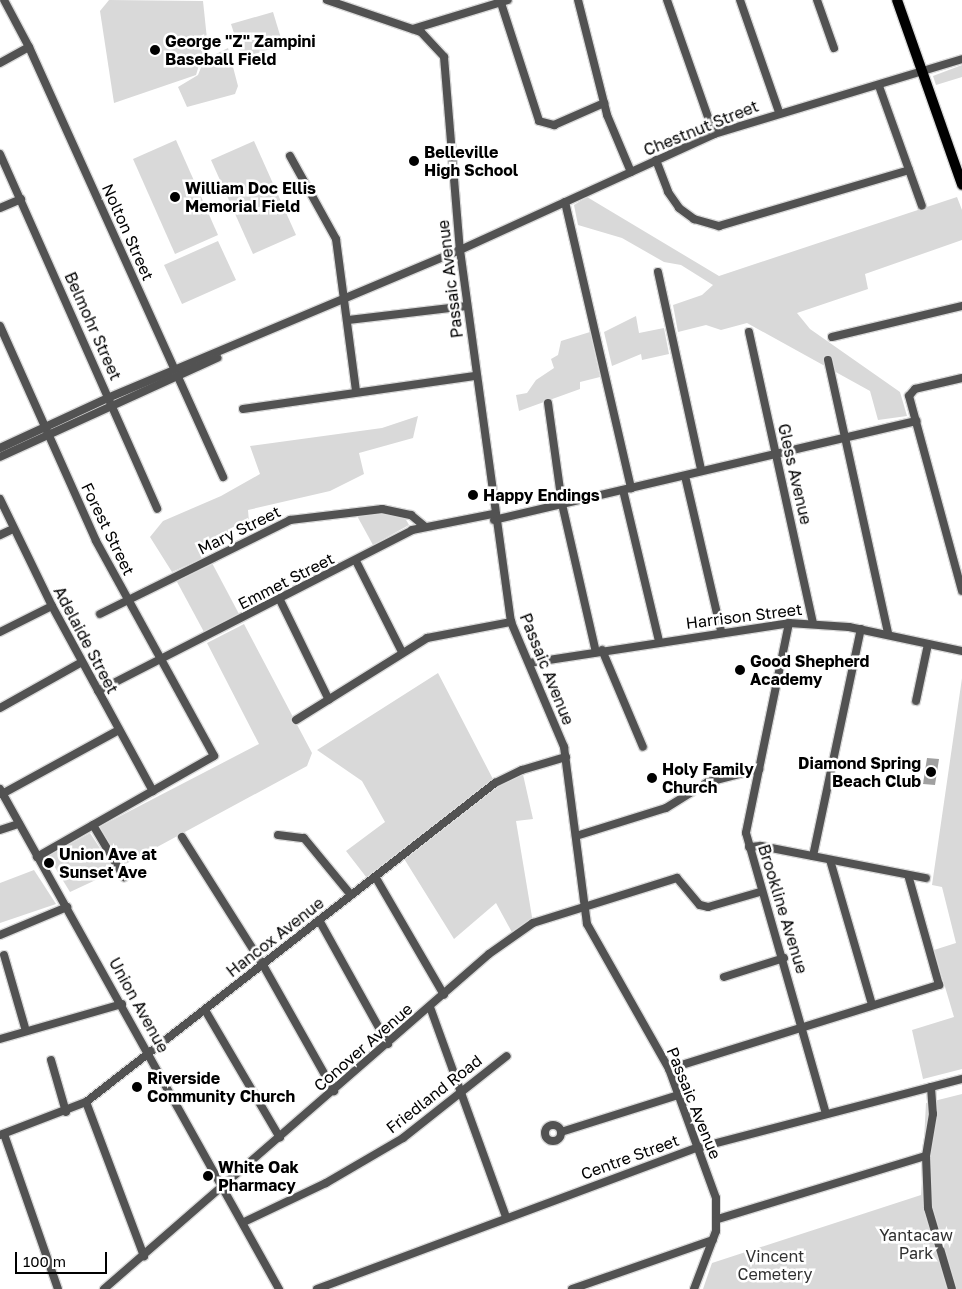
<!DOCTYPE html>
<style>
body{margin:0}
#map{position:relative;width:962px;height:1289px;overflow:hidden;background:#fff;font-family:"Golos Text",sans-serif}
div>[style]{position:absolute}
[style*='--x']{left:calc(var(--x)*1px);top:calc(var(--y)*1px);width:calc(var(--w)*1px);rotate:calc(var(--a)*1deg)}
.green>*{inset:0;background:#d9d9d9}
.water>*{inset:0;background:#a0a0a0}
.roads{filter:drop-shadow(1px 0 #dbdbdb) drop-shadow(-1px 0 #dbdbdb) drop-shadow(0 1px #dbdbdb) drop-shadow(0 -1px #dbdbdb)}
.minor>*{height:8px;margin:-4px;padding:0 4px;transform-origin:4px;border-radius:4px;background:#525252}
.minor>.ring{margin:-4px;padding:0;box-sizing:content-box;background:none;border:8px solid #525252;border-radius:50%}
.major>*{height:10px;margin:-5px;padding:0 5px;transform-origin:5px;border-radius:5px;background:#000}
.dots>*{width:14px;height:14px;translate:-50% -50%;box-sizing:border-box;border:2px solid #fff;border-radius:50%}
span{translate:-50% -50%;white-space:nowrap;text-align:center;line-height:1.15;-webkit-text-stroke:5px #fff;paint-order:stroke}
.poi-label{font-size:16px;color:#000;font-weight:700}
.left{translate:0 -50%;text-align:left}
.right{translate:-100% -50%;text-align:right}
.street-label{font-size:16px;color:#000}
.park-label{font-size:16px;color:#303030}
.scale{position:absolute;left:15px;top:1252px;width:92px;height:22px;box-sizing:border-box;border:2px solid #000;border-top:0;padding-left:6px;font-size:15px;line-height:18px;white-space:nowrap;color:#000;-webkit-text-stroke:4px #fff;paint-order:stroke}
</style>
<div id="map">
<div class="green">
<div style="clip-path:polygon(109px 0,203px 1px,207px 39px,196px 75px,114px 103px,100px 11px)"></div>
<div style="clip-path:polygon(273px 12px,283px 45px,242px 58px,231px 24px)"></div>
<div style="clip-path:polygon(228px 48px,238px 86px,235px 94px,187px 107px,178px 87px,198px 75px,204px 60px)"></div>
<div style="clip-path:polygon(962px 65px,962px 77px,936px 85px,933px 76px)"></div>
<div style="clip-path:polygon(176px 140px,218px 235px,175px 254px,133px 159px)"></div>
<div style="clip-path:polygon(254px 141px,296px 235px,253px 254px,211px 160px)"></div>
<div style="clip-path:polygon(587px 197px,719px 276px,957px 197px,962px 210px,962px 240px,865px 274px,868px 289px,797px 313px,810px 329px,900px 392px,907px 416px,878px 420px,870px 391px,747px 323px,721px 330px,706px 325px,678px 332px,673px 305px,702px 295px,713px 285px,681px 265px,664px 262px,622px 238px,578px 225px,574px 205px)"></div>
<div style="clip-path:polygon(218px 241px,236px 280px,182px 304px,164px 265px)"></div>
<div style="clip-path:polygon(636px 316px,639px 333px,664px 328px,669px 354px,642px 360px,641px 354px,612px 366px,604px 332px)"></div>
<div style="clip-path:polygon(590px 332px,600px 377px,580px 382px,580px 389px,519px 411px,516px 395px,527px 393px,536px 380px,554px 368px,551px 359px,558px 355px,561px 341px)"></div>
<div style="clip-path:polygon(418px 416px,413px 438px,359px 453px,364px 474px,330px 491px,248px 510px,249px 522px,199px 547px,203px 558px,172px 572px,150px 537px,163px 521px,221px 496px,260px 474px,250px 446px,382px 428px)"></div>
<div style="clip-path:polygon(380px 512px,405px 518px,409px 525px,373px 545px,356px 514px)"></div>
<div style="clip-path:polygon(212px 563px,239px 614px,204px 632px,176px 580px)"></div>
<div style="clip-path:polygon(244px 624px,312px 753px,307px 766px,122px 866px,99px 827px,259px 744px,207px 643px)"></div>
<div style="clip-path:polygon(438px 673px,495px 783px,522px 770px,533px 819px,516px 821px,533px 923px,514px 936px,496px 903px,454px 939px,403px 857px,370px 882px,346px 851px,385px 822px,362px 781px,317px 750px)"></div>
<div style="clip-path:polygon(962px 678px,962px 1069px,923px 1079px,912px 1030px,954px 1017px,934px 950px,956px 943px,942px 887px,932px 885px)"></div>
<div style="clip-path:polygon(90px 833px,115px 871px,70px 892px,48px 856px)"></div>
<div style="clip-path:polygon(34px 870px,56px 904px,0 923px,0 883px)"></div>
<div style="clip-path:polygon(962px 1094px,962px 1289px,703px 1289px,712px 1263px,921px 1195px,926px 1103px)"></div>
</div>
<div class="water">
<div style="clip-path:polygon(927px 758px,939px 759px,935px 785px,923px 784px)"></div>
</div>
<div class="roads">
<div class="minor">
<div style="--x:4;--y:0;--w:53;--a:62"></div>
<div style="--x:29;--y:47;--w:472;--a:65.7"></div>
<div style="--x:327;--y:0;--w:99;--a:18.8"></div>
<div style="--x:421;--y:32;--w:34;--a:47"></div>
<div style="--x:444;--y:57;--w:194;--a:85.3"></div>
<div style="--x:460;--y:250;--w:375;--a:82.2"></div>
<div style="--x:511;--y:622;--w:136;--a:67"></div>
<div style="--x:564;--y:747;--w:178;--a:82.6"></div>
<div style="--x:587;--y:924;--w:167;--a:60.5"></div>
<div style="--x:669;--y:1069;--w:137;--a:70"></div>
<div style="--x:716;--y:1198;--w:33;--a:90"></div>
<div style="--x:716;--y:1231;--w:62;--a:110.8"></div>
<div style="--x:578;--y:0;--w:119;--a:75.8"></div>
<div style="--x:607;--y:115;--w:62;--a:67.2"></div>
<div style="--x:667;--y:0;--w:142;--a:70.7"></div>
<div style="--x:740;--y:0;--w:119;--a:70.8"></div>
<div style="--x:817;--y:0;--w:51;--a:70.5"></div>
<div style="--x:501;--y:3;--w:124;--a:72.1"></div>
<div style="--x:539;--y:121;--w:16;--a:15"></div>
<div style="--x:554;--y:125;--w:55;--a:-23.7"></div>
<div style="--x:413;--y:29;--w:99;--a:-17"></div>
<div style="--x:0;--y:63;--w:33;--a:-29"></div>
<div style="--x:879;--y:86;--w:127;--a:70.3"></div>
<div style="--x:0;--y:154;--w:388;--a:66.1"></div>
<div style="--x:290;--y:156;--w:95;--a:61"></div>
<div style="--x:336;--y:239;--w:153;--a:82.5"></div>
<div style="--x:656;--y:160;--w:34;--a:69"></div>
<div style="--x:668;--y:192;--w:19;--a:55"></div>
<div style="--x:679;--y:208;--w:19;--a:36"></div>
<div style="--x:694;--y:219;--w:26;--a:16"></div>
<div style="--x:719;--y:226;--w:198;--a:-16.4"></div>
<div style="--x:565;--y:202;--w:294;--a:77"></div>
<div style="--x:0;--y:208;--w:23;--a:-23"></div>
<div style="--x:658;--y:272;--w:202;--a:77.7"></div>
<div style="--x:348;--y:320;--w:120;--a:-6.7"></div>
<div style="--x:0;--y:326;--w:235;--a:65.9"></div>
<div style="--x:96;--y:541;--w:245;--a:61.2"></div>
<div style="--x:214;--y:756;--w:204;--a:150.3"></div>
<div style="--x:749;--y:332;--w:297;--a:77.6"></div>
<div style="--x:832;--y:337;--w:134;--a:-13.4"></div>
<div style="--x:828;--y:360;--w:280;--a:77.6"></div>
<div style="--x:962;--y:378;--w:48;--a:166.8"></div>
<div style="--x:915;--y:389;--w:9;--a:131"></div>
<div style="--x:909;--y:396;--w:202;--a:74.8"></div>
<div style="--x:548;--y:403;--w:102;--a:82.1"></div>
<div style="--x:562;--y:504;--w:152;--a:77.1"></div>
<div style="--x:243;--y:409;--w:234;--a:-8.1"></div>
<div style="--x:0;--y:448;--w:121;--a:-24.9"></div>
<div style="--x:110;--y:397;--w:380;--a:-22.8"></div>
<div style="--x:460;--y:250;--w:279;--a:-24.5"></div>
<div style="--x:714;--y:134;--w:259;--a:-16.8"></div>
<div style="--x:0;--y:457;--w:239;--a:-24.5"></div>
<div style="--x:685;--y:476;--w:159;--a:76.9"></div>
<div style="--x:623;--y:490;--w:155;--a:76.6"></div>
<div style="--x:0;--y:499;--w:119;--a:64.1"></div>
<div style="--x:52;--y:606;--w:211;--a:61.4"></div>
<div style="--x:494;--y:520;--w:434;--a:-13.2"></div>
<div style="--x:0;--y:535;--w:14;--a:-25"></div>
<div style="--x:356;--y:561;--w:102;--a:63.2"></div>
<div style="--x:280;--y:600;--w:111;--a:63.9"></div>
<div style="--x:100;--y:614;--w:212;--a:-26.3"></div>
<div style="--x:290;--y:520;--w:93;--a:-6.8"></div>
<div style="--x:382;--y:509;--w:30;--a:12"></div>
<div style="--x:411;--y:515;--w:17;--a:40"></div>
<div style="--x:789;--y:623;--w:214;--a:101.6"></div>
<div style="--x:746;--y:833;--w:291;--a:74.1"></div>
<div style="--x:0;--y:632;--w:58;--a:-26.6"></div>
<div style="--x:602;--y:650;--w:105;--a:67.1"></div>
<div style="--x:529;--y:663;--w:263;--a:-8.7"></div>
<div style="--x:789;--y:623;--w:60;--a:3.8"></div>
<div style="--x:849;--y:627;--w:116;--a:12"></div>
<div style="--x:98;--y:691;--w:353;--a:-27.1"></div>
<div style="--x:412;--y:530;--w:83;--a:-11.2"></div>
<div style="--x:916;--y:701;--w:58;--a:-78.1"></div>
<div style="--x:0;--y:708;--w:94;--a:-29.3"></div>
<div style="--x:296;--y:720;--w:155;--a:-32"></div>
<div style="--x:427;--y:638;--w:86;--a:-10.8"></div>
<div style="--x:0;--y:789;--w:573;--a:60.84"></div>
<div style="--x:2;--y:794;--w:133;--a:-28.7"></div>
<div style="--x:93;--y:825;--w:61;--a:59.2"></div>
<div style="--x:0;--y:830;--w:20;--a:-18"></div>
<div style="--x:278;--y:835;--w:26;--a:7"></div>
<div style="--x:304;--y:838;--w:74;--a:50.5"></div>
<div style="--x:576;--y:836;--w:94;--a:-17.3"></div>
<div style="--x:666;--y:808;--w:49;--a:-31.8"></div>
<div style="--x:708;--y:782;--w:53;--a:-14.3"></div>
<div style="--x:182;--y:837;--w:151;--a:57.7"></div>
<div style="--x:263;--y:965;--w:145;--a:60.6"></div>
<div style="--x:749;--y:847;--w:12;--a:-5"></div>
<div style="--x:761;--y:846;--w:168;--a:11"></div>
<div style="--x:813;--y:856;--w:232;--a:-78.1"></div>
<div style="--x:830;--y:860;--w:151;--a:73.8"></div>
<div style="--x:376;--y:878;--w:135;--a:59.8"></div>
<div style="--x:319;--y:920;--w:142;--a:60.9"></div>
<div style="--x:0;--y:935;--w:73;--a:-22.7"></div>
<div style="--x:4;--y:955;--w:79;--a:73.9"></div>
<div style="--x:724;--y:977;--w:63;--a:-17.6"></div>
<div style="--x:430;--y:1007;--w:223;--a:70.1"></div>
<div style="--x:205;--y:1010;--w:148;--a:59.6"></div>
<div style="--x:0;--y:1039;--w:127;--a:-16"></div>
<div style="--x:51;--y:1060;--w:54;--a:73.9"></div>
<div style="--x:669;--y:1069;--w:283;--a:-17.3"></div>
<div style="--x:939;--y:985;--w:114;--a:-105.7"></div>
<div style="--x:931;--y:1087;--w:27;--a:86"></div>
<div style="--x:933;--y:1114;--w:43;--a:99.5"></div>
<div style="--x:926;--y:1156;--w:52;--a:87.8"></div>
<div style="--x:928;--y:1208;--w:84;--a:73.5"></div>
<div style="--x:86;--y:1102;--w:165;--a:69.4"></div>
<div class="ring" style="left:545px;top:1125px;width:8px;height:8px"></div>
<div style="--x:561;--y:1132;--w:123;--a:-17.5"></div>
<div style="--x:4;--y:1134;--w:164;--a:70.8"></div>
<div style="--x:0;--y:1135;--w:92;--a:-21"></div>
<div style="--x:86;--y:1102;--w:519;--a:-37.95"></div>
<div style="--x:495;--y:783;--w:30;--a:-26"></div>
<div style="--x:522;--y:770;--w:46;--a:-16.5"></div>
<div style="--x:718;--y:1219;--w:217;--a:-16.9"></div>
<div style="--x:244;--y:1222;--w:91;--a:-25.4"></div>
<div style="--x:326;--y:1183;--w:89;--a:-30.3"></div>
<div style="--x:403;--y:1138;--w:132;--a:-38.3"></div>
<div style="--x:104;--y:1289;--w:510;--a:-41.03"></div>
<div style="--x:489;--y:954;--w:54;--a:-35.2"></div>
<div style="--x:533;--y:923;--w:151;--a:-17.4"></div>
<div style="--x:677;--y:878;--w:35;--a:50"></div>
<div style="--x:700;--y:905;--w:8;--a:14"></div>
<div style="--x:708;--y:907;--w:54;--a:-16.1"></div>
<div style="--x:317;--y:1289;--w:405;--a:-20.4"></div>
<div style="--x:697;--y:1148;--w:274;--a:-14.6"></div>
<div style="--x:572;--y:1289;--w:149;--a:-19.2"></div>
</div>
<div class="major">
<div style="--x:897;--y:0;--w:196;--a:70.6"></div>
</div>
</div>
<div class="dots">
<div style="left:155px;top:50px;background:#000"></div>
<div style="left:414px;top:161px;background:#000"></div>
<div style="left:175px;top:197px;background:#000"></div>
<div style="left:473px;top:495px;background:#000"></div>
<div style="left:740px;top:670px;background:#000"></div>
<div style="left:931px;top:772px;background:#000"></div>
<div style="left:652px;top:778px;background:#000"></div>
<div style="left:49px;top:863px;background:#000"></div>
<div style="left:137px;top:1087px;background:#000"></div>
<div style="left:208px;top:1176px;background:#000"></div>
</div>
<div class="poi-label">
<span class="left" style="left:165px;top:50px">George "Z" Zampini<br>Baseball Field</span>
<span class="left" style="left:424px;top:161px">Belleville<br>High School</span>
<span class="left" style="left:185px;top:197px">William Doc Ellis<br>Memorial Field</span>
<span class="left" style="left:483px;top:495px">Happy Endings</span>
<span class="left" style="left:750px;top:670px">Good Shepherd<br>Academy</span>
<span class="right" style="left:921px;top:772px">Diamond Spring<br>Beach Club</span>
<span class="left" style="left:662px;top:778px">Holy Family<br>Church</span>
<span class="left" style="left:59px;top:863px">Union Ave at<br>Sunset Ave</span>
<span class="left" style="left:147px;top:1087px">Riverside<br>Community Church</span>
<span class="left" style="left:218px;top:1176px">White Oak<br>Pharmacy</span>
</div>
<div class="street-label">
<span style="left:701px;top:128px;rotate:-22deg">Chestnut Street</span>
<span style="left:128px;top:232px;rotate:66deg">Nolton Street</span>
<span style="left:450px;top:279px;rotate:-97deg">Passaic Avenue</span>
<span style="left:93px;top:326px;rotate:66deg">Belmohr Street</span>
<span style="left:795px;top:474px;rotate:77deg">Gless Avenue</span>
<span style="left:108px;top:529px;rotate:64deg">Forest Street</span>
<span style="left:239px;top:530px;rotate:-26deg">Mary Street</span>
<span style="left:286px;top:581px;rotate:-27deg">Emmet Street</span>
<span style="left:744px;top:616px;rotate:-7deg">Harrison Street</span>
<span style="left:86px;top:640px;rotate:62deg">Adelaide Street</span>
<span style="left:547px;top:669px;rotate:68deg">Passaic Avenue</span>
<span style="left:783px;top:909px;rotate:73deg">Brookline Avenue</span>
<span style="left:275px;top:937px;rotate:-38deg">Hancox Avenue</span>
<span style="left:139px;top:1005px;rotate:61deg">Union Avenue</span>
<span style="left:363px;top:1047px;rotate:-41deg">Conover Avenue</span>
<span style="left:434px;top:1094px;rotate:-38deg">Friedland Road</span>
<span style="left:694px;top:1103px;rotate:68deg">Passaic Avenue</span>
<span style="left:630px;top:1157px;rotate:-20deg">Centre Street</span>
</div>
<div class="park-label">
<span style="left:916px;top:1244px">Yantacaw<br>Park</span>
<span style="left:775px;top:1265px">Vincent<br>Cemetery</span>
</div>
<div class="scale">100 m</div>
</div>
